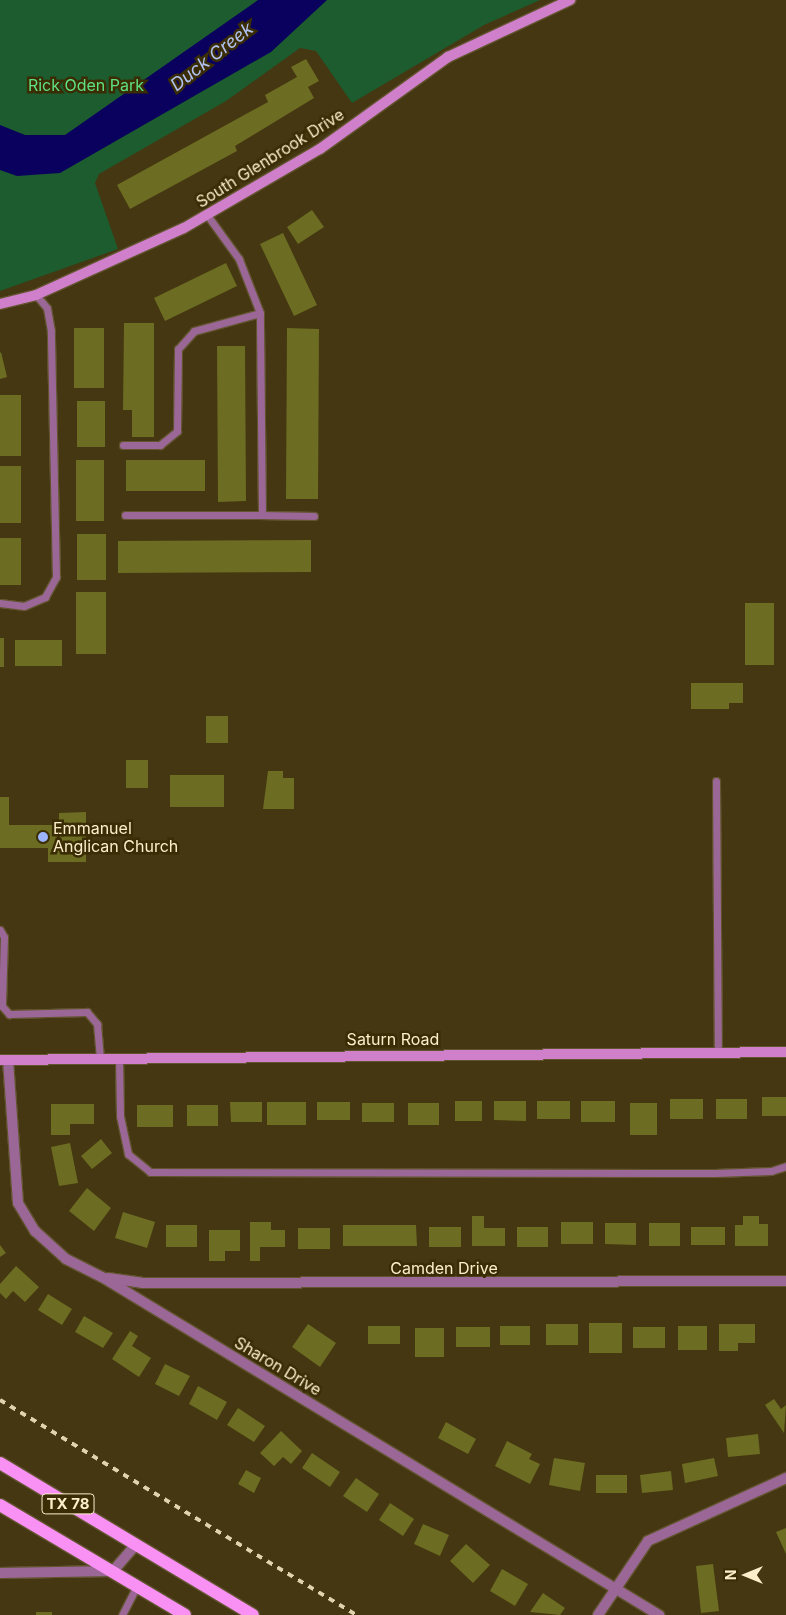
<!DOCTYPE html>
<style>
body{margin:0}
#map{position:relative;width:786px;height:1615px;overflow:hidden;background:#443711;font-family:Inter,sans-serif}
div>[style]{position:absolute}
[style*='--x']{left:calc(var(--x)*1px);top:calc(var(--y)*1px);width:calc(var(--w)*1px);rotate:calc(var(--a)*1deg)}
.green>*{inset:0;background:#1c5c2e}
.water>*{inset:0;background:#0a015e}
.building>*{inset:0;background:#6c6c22}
.roads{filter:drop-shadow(1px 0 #61542f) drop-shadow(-1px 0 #61542f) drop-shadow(0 1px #61542f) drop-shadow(0 -1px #61542f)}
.lane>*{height:7px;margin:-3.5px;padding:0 3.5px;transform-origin:3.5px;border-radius:3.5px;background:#9a6796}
.street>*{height:10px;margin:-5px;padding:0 5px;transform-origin:5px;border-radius:5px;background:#9a6796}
.secondary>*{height:10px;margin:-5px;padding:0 5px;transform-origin:5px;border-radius:5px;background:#d07fca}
.primary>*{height:12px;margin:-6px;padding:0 6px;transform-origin:6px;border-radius:6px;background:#f990f3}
.rail>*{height:4px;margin-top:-2px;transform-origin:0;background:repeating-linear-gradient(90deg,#e1d3b0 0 6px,transparent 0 12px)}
.dots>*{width:14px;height:14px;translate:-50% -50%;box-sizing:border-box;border:2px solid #3a2d05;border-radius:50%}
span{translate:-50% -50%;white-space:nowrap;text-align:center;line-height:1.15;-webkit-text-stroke:5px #3a2d05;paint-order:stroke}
.shield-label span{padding:1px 4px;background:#3a2d05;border:1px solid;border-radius:4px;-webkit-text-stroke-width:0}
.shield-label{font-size:15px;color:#fceecb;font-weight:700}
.park-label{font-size:16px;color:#5fe081}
.street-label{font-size:16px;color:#fceecb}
.poi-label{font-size:16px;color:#fceecb}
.left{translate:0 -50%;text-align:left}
.water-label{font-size:18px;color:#b1c2f2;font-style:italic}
.north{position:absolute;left:721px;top:1550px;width:50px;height:50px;-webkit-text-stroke:4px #3a2d05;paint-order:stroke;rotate:270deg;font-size:14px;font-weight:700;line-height:20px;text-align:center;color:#fceecb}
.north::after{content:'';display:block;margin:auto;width:18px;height:22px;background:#fceecb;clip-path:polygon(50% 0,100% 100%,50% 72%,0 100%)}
</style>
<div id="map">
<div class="green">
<div style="clip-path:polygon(0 0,540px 0,484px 25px,352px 103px,316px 51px,300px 48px,226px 101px,99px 174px,95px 183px,118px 249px,0 291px)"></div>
</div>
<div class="water">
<div style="clip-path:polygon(258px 0,327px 0,271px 52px,60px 173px,17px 176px,0 170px,0 125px,25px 135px,65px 135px)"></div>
</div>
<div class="building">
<div style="clip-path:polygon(306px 59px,319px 81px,308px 87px,314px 98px,235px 146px,237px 151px,130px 209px,117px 185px,268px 102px,265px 95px,297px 77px,291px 67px)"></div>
<div style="clip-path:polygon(312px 210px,324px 227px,298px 244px,287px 227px)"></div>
<div style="clip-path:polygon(283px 233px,317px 305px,294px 316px,260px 244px)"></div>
<div style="clip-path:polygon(226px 263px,237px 286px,165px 321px,154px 298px)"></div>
<div style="clip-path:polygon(124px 323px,154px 323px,154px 437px,132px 437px,132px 410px,123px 410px)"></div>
<div style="clip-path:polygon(74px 328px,104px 328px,104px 388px,74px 388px)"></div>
<div style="clip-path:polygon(287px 328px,319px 329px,318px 499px,286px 499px)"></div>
<div style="clip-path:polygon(217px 346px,245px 346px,246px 501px,218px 502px)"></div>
<div style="clip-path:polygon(1px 352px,7px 377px,0 379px,0 353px)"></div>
<div style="clip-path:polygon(0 395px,21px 395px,21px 456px,0 456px)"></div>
<div style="clip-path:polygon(77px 401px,105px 401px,105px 447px,77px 447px)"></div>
<div style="clip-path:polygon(76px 460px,104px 460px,104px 521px,76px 521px)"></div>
<div style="clip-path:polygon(126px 460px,205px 460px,205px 491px,126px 491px)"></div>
<div style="clip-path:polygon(0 466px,21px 466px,21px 523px,0 523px)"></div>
<div style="clip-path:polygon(77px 534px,106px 534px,106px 580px,77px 580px)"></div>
<div style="clip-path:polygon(0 538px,21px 538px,21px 585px,0 585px)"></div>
<div style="clip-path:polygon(311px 540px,311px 572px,118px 573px,118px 541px)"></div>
<div style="clip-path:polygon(76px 592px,106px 592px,106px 654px,76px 654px)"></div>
<div style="clip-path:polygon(745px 603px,774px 603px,774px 665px,745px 665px)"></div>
<div style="clip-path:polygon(0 638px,4px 638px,4px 667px,0 667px)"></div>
<div style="clip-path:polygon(15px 640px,62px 640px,62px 666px,15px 666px)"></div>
<div style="clip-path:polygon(691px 683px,743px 683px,743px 703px,729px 703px,729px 709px,691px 709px)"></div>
<div style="clip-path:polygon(206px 716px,228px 716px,228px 743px,206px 743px)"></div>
<div style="clip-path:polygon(126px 760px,148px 760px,148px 788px,126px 788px)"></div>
<div style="clip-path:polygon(268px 771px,283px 771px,283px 778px,294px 778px,294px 809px,263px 809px)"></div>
<div style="clip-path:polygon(170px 775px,224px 775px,224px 807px,170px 807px)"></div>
<div style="clip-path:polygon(0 797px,9px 797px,9px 825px,59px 825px,59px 813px,86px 812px,86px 862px,48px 862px,48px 848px,0 848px)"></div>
<div style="clip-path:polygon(762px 1097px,786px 1097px,786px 1116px,762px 1116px)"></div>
<div style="clip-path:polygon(670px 1099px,703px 1099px,703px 1119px,670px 1119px)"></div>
<div style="clip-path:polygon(716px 1099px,747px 1099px,747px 1119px,716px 1119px)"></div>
<div style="clip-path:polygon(455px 1101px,482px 1101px,482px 1121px,455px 1121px)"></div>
<div style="clip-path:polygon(494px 1101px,526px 1101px,526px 1121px,494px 1120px)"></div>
<div style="clip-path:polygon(537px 1101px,570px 1101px,570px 1119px,537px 1119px)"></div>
<div style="clip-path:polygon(581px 1101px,615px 1101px,615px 1122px,581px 1122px)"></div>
<div style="clip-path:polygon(230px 1102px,262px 1102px,262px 1122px,231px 1122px)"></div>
<div style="clip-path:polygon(267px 1102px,306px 1102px,306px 1125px,267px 1125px)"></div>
<div style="clip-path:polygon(317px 1102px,350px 1102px,350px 1120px,317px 1120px)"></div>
<div style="clip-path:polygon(362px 1103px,394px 1103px,394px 1122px,362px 1122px)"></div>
<div style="clip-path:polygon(408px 1103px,439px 1103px,439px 1125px,408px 1125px)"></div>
<div style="clip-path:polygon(630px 1103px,657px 1103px,657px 1135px,630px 1135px)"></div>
<div style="clip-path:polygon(51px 1104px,94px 1104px,94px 1124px,70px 1124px,70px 1135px,51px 1135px)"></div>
<div style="clip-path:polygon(137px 1105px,173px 1105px,173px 1127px,137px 1127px)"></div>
<div style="clip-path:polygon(187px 1105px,218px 1105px,218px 1126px,187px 1126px)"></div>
<div style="clip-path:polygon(101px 1139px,112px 1153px,92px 1169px,81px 1156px)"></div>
<div style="clip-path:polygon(70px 1143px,78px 1183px,59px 1186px,51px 1147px)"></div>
<div style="clip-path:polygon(87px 1188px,111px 1208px,94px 1231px,69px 1211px)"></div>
<div style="clip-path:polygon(123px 1212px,155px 1222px,147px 1248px,115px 1238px)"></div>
<div style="clip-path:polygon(472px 1216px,484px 1216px,484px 1228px,505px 1228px,505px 1246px,472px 1246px)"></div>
<div style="clip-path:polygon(743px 1216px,759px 1216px,759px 1224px,768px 1224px,768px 1246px,735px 1246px,735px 1225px,743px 1225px)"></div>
<div style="clip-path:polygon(250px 1222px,271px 1222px,271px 1230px,285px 1230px,285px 1247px,260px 1247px,260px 1261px,250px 1261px)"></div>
<div style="clip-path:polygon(561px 1222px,593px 1222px,593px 1244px,561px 1244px)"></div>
<div style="clip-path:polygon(605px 1223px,636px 1223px,636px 1245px,605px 1244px)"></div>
<div style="clip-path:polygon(649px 1223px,680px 1223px,680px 1246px,649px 1246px)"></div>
<div style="clip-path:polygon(166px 1225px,197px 1225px,197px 1247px,166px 1247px)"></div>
<div style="clip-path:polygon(343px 1225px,416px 1225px,417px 1246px,343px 1246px)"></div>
<div style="clip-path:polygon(429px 1227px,461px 1227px,461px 1247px,429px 1247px)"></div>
<div style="clip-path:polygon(517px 1227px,548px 1227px,548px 1247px,517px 1247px)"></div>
<div style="clip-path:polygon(691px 1227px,725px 1227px,725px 1245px,691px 1245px)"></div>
<div style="clip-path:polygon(298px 1228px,330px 1228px,330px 1249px,298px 1249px)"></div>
<div style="clip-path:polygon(209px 1230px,240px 1230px,240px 1251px,225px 1251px,225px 1261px,209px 1261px)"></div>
<div style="clip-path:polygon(0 1245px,6px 1253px,0 1257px)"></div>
<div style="clip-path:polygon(16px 1266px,39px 1287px,25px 1302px,13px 1291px,6px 1299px,0 1293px,0 1284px)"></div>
<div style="clip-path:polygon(48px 1294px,72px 1309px,62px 1325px,38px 1310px)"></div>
<div style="clip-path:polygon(84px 1316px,113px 1333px,103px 1348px,75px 1332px)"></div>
<div style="clip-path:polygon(589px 1323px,622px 1323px,622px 1353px,589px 1353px)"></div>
<div style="clip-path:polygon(308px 1324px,336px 1343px,320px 1367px,292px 1347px)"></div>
<div style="clip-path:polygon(546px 1324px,578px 1324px,578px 1345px,546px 1345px)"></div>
<div style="clip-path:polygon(719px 1324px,755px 1324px,755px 1343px,738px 1343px,738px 1351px,719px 1351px)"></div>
<div style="clip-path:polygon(368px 1326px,400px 1326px,400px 1344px,368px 1344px)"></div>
<div style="clip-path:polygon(500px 1326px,530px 1326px,530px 1345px,500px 1345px)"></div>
<div style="clip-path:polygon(678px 1326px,707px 1326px,707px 1350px,678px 1350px)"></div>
<div style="clip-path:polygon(456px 1327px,490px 1327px,490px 1347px,456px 1347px)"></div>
<div style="clip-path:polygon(633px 1327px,665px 1327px,665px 1348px,633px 1348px)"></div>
<div style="clip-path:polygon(415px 1328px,444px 1328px,444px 1357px,415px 1357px)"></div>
<div style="clip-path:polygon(130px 1331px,138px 1336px,132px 1346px,151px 1358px,139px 1377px,112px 1359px)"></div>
<div style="clip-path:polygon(165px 1364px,190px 1376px,179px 1396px,155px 1384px)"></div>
<div style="clip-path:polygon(198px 1386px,227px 1402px,217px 1420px,189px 1404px)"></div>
<div style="clip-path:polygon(774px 1399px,781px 1409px,786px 1405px,784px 1433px,765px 1405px)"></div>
<div style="clip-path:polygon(238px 1408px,265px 1426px,254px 1442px,227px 1425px)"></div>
<div style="clip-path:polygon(446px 1422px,476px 1439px,468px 1454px,438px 1438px)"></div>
<div style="clip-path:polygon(281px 1431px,302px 1451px,291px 1464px,283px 1457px,274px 1466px,260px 1453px)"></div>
<div style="clip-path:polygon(758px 1434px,760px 1454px,728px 1457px,726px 1438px)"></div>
<div style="clip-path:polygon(507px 1441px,532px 1454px,529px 1459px,540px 1464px,530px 1484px,495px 1466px)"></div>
<div style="clip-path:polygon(312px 1453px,340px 1472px,330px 1487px,302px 1468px)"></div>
<div style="clip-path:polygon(554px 1458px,585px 1463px,580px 1491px,549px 1485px)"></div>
<div style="clip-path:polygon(714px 1458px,718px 1476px,685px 1483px,682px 1464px)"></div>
<div style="clip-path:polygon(246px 1470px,261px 1478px,254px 1493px,238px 1484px)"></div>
<div style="clip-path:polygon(671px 1471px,673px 1490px,642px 1493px,640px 1475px)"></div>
<div style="clip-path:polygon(596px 1475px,627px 1475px,627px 1493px,596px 1493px)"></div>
<div style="clip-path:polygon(356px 1478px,379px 1494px,367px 1512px,343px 1496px)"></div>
<div style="clip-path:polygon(390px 1503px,414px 1519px,403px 1536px,379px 1520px)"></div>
<div style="clip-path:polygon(423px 1524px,449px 1535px,440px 1556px,414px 1544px)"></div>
<div style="clip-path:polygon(786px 1528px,786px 1554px,776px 1532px)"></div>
<div style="clip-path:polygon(466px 1544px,490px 1565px,473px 1583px,450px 1561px)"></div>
<div style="clip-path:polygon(713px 1564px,719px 1611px,701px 1613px,696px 1566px)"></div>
<div style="clip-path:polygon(502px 1569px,528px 1584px,515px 1606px,490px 1591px)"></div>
<div style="clip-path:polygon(543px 1593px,565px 1608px,560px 1615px,530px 1612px)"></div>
<div style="clip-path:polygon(36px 1612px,52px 1612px,52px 1615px,36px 1615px)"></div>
</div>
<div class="roads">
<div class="lane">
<div style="--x:123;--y:445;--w:37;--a:0"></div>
<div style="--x:160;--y:445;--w:22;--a:-39"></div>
<div style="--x:177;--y:431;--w:82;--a:-89.3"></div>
<div style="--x:178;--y:349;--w:24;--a:-48"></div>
<div style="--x:194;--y:331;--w:68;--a:-15.3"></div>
<div style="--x:125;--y:515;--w:137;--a:0"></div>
<div style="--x:262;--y:515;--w:202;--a:-90.6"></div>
<div style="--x:260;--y:313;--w:58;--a:-111.3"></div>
<div style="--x:239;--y:259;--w:54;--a:-126"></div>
<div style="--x:262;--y:515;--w:52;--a:1.1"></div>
<div style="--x:0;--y:603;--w:24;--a:7"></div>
<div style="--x:24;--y:606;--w:23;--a:-23"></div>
<div style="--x:45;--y:597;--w:23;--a:-61"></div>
<div style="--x:56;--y:577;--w:246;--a:-91.2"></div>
<div style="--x:51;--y:331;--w:23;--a:-100"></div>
<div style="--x:47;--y:308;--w:17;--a:-130"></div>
<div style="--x:716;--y:781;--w:272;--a:89.6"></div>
<div style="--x:0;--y:930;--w:8;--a:60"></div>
<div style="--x:4;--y:937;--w:69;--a:91.7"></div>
<div style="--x:2;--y:1006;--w:11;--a:49"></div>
<div style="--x:9;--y:1014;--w:78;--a:-1.5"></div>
<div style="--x:87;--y:1012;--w:16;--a:50"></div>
<div style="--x:97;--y:1024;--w:33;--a:85"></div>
<div style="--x:119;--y:1057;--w:59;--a:89"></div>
<div style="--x:120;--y:1116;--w:39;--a:78"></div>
<div style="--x:128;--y:1154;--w:28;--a:39"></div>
<div style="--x:150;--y:1172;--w:565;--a:0.1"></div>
<div style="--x:715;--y:1173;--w:56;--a:-2"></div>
<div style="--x:771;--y:1171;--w:16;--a:-18"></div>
<div style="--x:122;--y:1615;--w:33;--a:-63"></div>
</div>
<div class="street">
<div style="--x:8;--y:1060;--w:143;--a:86"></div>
<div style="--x:18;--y:1203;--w:33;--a:59"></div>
<div style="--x:35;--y:1231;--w:42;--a:42.1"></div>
<div style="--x:66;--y:1259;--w:40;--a:26.6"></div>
<div style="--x:102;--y:1277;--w:652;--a:31.25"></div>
<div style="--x:108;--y:1278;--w:34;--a:8"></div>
<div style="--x:142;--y:1283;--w:644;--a:-0.18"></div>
<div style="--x:0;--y:1573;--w:113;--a:-1"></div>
<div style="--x:113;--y:1571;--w:35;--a:-49"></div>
<div style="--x:598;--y:1615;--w:89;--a:-56"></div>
<div style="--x:648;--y:1541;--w:152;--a:-24.5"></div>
</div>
<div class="secondary">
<div style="--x:0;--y:304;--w:37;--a:-14"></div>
<div style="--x:36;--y:295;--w:162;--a:-24.4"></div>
<div style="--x:184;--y:228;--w:157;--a:-30.2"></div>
<div style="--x:320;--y:149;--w:158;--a:-35.7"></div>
<div style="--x:448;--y:57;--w:135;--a:-25"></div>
<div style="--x:0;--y:1060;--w:786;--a:-0.58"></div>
</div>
<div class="primary">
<div style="--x:0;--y:1463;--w:295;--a:31"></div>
<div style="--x:0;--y:1505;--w:215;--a:30.7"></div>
</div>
</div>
<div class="rail">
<div style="--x:0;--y:1400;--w:416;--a:31.1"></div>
</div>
<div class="dots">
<div style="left:43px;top:837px;background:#9cb4fd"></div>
</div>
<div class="shield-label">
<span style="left:68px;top:1504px">TX 78</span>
</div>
<div class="park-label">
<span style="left:86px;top:85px">Rick Oden Park</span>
</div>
<div class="street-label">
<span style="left:270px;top:158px;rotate:-32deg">South Glenbrook Drive</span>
<span style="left:393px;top:1039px">Saturn Road</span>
<span style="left:444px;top:1268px">Camden Drive</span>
<span style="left:278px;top:1366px;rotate:31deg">Sharon Drive</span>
</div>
<div class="poi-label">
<span class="left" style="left:53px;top:837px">Emmanuel<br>Anglican Church</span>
</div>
<div class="water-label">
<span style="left:212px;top:57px;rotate:-38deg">Duck Creek</span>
</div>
<div class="north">N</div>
</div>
